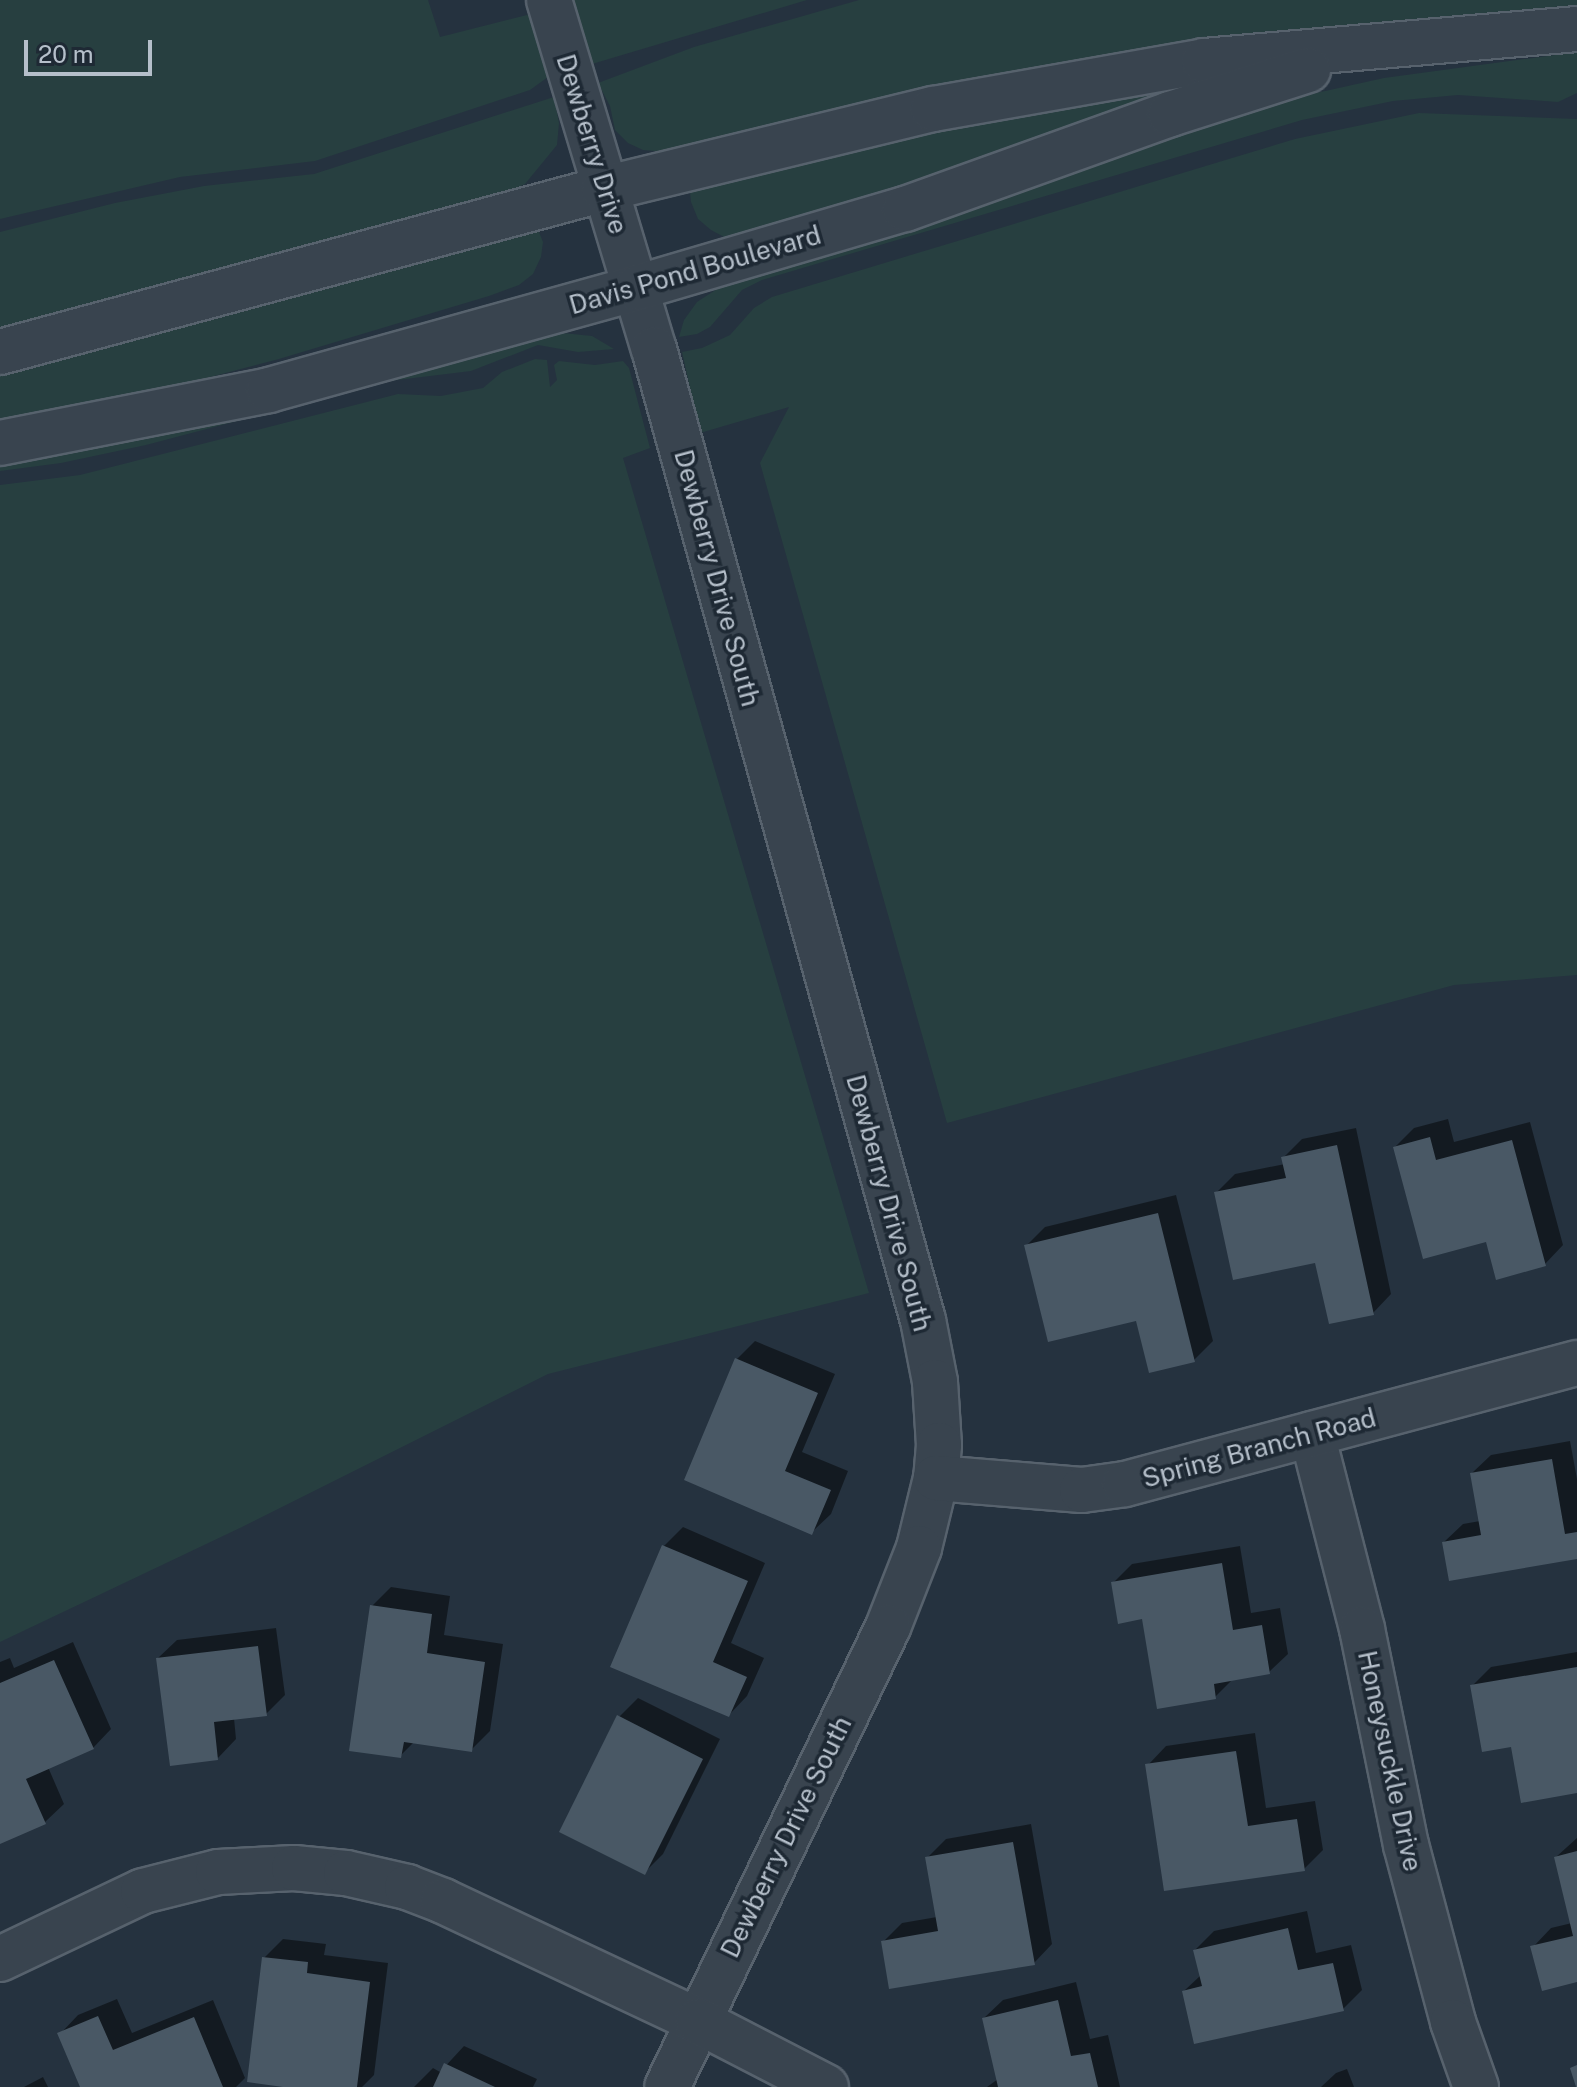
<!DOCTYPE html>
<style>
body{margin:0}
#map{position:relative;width:1577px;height:2087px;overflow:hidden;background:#25323f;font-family:"Public Sans",sans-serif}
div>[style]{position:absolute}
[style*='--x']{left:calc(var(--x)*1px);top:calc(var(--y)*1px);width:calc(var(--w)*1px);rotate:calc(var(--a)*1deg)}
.green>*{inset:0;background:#273f40}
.shadow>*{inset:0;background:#0007}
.building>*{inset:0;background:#495865}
.roads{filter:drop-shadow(2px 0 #57626d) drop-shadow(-2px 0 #57626d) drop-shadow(0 2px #57626d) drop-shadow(0 -2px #57626d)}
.minor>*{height:44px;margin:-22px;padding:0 22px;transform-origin:22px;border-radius:22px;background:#39444f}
.tertiary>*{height:44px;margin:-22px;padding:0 22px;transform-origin:22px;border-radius:22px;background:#39444f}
span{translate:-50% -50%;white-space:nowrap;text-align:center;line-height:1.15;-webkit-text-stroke:7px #1e2934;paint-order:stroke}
.street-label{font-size:26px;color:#b5bfca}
.scale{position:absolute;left:24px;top:40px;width:128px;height:36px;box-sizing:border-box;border:4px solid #b5bfca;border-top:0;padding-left:10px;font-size:24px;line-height:28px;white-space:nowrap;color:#b5bfca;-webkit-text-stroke:6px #1e2934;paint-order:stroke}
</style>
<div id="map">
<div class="green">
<div style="clip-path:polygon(0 0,428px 0,440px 37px,531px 14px,548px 77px,530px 90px,315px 161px,180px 177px,0 219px)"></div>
<div style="clip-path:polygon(572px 0,807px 0,592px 64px)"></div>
<div style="clip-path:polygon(859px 0,1577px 0,1577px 5px,1305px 30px,1127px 54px,677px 153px,643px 150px,628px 143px,615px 130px,610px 106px,598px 83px,694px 47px)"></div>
<div style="clip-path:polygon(1577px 52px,1577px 93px,1558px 102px,1458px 95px,1393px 101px,1302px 120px,762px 280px,742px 290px,710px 327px,697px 334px,679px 337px,684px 320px,697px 302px,731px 280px,1280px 101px,1384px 78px)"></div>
<div style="clip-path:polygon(1207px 82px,1035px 146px,750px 235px,726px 238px,711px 230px,698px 219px,691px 202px,690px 192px,698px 184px,947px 119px)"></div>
<div style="clip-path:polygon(554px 97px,559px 123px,557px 145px,525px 184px,486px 202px,0 342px,0 232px,115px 203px,204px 186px,314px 174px)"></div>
<div style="clip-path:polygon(1419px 113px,1577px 119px,1577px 975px,1454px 985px,947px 1123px,760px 463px,789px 407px,700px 433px,682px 352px,702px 348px,730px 335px,754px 308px,772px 297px,1295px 139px)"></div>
<div style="clip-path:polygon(527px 229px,539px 232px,543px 242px,541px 257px,533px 274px,519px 285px,489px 296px,279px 359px,108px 404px,0 421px,0 371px)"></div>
<div style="clip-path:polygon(543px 331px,592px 336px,614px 349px,578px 352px,538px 345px,471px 371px,389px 381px,146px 445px,61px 463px,0 471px,0 461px)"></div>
<div style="clip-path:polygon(535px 359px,547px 360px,550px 387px,557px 380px,554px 365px,559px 361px,595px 365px,623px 361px,629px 368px,650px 448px,623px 458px,869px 1293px,548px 1374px,242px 1527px,0 1642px,0 485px,80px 475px,398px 394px,441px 396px,483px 388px,502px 372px)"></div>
</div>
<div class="shadow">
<div style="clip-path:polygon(1448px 1119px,1454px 1142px,1530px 1122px,1563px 1245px,1545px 1264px,1488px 1239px,1395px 1147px,1414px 1128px)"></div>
<div style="clip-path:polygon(1356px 1128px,1391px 1294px,1373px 1313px,1317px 1260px,1216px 1193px,1235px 1174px,1285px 1164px,1283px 1158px,1302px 1139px)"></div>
<div style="clip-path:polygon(1176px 1195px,1213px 1341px,1194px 1360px,1026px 1246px,1045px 1227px)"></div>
<div style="clip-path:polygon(755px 1341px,835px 1374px,802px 1452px,848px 1471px,831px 1514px,812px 1532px,686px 1479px,737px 1359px)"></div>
<div style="clip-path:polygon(1570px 1441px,1577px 1479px,1577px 1557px,1444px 1542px,1463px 1524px,1480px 1521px,1472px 1473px,1491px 1455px)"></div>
<div style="clip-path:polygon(683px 1527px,765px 1563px,731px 1643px,764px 1658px,747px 1696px,729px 1715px,664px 1546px)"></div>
<div style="clip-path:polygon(1240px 1546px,1251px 1613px,1280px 1608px,1288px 1654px,1269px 1672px,1234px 1678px,1215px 1697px,1114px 1582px,1132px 1564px)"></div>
<div style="clip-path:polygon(391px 1587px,450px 1596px,444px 1635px,503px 1644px,490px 1731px,471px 1750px,414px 1742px,400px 1756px,372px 1606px)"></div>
<div style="clip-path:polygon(276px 1628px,285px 1695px,266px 1714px,234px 1718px,236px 1739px,218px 1758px,158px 1658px,177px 1640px)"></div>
<div style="clip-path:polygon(73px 1642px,111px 1729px,93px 1748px,48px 1767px,64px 1804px,45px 1822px,0 1840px,0 1662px,10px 1658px,14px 1668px)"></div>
<div style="clip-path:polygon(1577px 1652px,1577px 1791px,1512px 1744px,1472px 1686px,1491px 1667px)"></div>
<div style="clip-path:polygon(638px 1698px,720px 1739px,663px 1854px,644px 1873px,619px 1717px)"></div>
<div style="clip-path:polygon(1255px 1733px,1266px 1808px,1315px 1801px,1323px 1850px,1304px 1869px,1148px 1765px,1166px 1746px)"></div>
<div style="clip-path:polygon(1031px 1824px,1052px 1944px,1034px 1963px,883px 1942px,902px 1923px,937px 1917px,927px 1858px,946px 1839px)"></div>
<div style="clip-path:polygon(1577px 1838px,1577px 1980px,1533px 1947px,1551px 1928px,1572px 1923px,1556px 1857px)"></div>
<div style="clip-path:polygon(1307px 1911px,1316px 1953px,1351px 1945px,1362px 1990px,1343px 2009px,1184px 1991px,1201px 1975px,1195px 1950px,1214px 1931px)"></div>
<div style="clip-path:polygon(283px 1939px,326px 1944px,324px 1955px,388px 1963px,374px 2075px,362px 2087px,300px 2087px,264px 1958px)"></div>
<div style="clip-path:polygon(1076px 1982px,1090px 2039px,1108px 2035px,1120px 2087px,987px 2087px,998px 2079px,984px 2018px,1003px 2000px)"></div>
<div style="clip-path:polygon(117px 1999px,132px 2033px,213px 2000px,245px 2078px,236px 2087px,82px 2087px,60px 2034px,78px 2015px)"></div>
<div style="clip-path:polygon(464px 2046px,537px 2079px,533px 2087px,414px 2087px,433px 2068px,440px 2072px)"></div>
<div style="clip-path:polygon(1347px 2069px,1354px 2087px,1321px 2087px,1336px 2073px)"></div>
<div style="clip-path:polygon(43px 2077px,48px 2087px,24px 2087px)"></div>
</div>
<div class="building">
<div style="clip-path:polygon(1430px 1137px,1436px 1160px,1512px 1140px,1546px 1266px,1496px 1280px,1486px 1242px,1423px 1259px,1393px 1147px)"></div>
<div style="clip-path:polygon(1337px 1145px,1374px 1315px,1329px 1324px,1315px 1263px,1233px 1280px,1214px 1192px,1286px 1178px,1281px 1157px)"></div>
<div style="clip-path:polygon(1158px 1213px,1195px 1362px,1149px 1373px,1136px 1321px,1048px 1342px,1024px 1245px)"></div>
<div style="clip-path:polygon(735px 1358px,818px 1393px,785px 1471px,831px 1490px,812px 1535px,684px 1480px)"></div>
<div style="clip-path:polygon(1552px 1459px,1565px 1534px,1577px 1532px,1577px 1559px,1449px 1581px,1442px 1542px,1481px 1535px,1470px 1473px)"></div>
<div style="clip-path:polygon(662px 1545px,748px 1581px,713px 1662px,747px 1677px,729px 1717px,610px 1667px)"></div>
<div style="clip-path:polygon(1222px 1563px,1233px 1630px,1262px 1625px,1270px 1674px,1214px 1684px,1216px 1699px,1157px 1709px,1142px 1619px,1118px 1624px,1111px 1582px)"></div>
<div style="clip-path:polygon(370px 1605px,432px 1614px,427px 1653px,485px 1662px,472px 1752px,404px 1742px,401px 1758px,349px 1751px)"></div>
<div style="clip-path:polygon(258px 1646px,267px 1716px,214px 1722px,218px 1760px,170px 1766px,156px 1658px)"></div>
<div style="clip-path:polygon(54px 1660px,94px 1749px,26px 1779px,46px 1824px,0 1844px,0 1683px)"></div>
<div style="clip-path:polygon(1577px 1667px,1577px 1793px,1521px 1803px,1511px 1747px,1482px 1752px,1470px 1685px)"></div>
<div style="clip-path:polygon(617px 1715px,703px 1759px,645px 1875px,559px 1832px)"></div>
<div style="clip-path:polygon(1236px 1751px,1248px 1826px,1297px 1819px,1305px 1871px,1164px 1891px,1145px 1764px)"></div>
<div style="clip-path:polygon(1013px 1842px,1035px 1965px,889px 1989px,881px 1941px,938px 1931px,925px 1857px)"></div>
<div style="clip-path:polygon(1577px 1851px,1577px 1982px,1542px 1991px,1530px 1946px,1573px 1936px,1554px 1857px)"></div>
<div style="clip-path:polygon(1288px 1928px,1298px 1970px,1333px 1963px,1344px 2011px,1194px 2044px,1182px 1991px,1202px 1986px,1193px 1950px)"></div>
<div style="clip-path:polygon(262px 1957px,308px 1962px,307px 1973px,370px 1982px,357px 2087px,283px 2087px,247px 2082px)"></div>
<div style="clip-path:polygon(1058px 2000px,1071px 2056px,1090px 2053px,1098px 2087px,998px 2087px,982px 2018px)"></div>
<div style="clip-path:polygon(98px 2016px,113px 2050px,194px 2017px,223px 2087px,80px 2087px,57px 2033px)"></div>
<div style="clip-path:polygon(444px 2063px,495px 2087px,433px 2087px)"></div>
<div style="clip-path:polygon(1577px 2065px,1577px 2087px,1576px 2087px,1570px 2068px)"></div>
</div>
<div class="roads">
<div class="minor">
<div style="--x:549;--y:0;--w:364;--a:73.3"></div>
<div style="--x:654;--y:349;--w:1008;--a:74.52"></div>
<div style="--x:923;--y:1320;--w:63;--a:79"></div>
<div style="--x:935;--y:1382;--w:63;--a:86.4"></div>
<div style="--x:939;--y:1445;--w:33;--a:95"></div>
<div style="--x:936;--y:1478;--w:72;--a:103.7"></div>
<div style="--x:919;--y:1548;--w:85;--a:111.4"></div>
<div style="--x:888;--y:1627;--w:510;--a:115.66"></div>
<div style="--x:1312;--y:1434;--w:201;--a:75.6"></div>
<div style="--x:1362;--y:1629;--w:220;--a:78.5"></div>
<div style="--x:1406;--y:1845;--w:183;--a:75.1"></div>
<div style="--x:1453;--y:2022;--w:69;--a:70.5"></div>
<div style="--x:936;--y:1478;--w:146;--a:4.7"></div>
<div style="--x:1082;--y:1490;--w:43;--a:-7.9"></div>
<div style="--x:1125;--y:1484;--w:468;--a:-15"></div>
<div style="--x:0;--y:1959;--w:158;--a:-25.4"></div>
<div style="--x:143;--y:1891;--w:77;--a:-14.2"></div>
<div style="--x:218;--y:1872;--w:76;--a:-3"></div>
<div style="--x:294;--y:1868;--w:52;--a:5.5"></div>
<div style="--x:346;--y:1873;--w:63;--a:12.9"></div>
<div style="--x:407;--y:1887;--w:39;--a:21"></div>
<div style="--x:443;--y:1901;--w:282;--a:25.2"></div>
<div style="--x:698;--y:2021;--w:144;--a:27.3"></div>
</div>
<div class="tertiary">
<div style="--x:0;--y:352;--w:626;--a:-15.1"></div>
<div style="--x:604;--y:189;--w:339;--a:-13.7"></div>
<div style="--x:933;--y:109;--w:275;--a:-10"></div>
<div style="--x:1204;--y:61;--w:374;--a:-4.9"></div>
<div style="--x:0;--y:443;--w:274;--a:-11.1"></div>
<div style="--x:269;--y:390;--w:381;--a:-15.5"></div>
<div style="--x:636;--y:288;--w:280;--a:-16.4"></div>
<div style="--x:905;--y:209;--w:282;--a:-19.7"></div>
<div style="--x:1170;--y:114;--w:145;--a:-17.7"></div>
</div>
</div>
<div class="street-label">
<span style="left:592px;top:144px;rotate:73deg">Dewberry Drive</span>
<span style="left:695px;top:270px;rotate:-16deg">Davis Pond Boulevard</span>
<span style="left:717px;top:578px;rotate:75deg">Dewberry Drive South</span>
<span style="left:889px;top:1203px;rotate:75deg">Dewberry Drive South</span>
<span style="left:1259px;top:1448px;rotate:-15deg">Spring Branch Road</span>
<span style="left:1390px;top:1761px;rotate:78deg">Honeysuckle Drive</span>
<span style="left:786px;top:1837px;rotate:-64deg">Dewberry Drive South</span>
</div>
<div class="scale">20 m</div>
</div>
